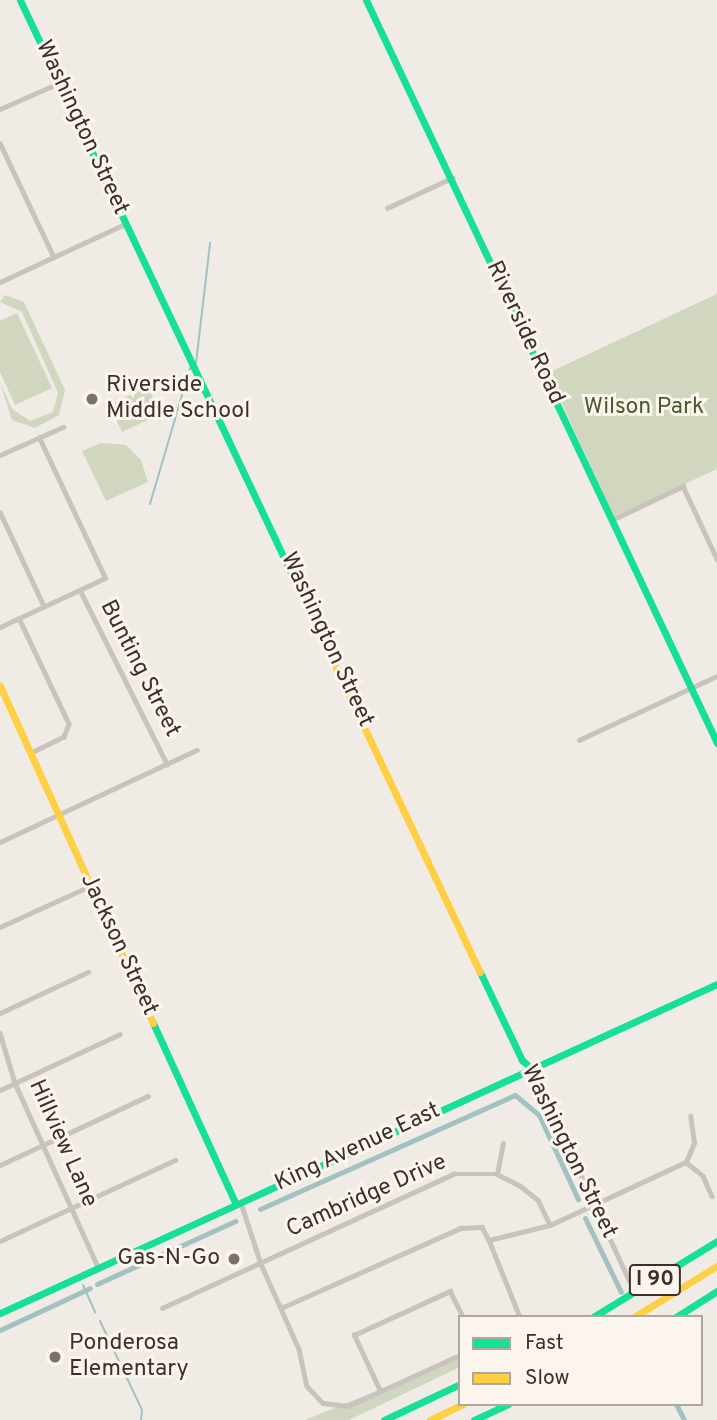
<!DOCTYPE html>
<style>
body{margin:0}
#map{position:relative;width:717px;height:1420px;overflow:hidden;background:#f0ebe5;font-family:Overpass,sans-serif}
div>[style]{position:absolute}
[style*='--x']{left:calc(var(--x)*1px);top:calc(var(--y)*1px);width:calc(var(--w)*1px);rotate:calc(var(--a)*1deg)}
.green>*{inset:0;background:#d1d6bf}
.stream>*{height:2px;margin:-1px;padding:0 1px;transform-origin:1px;border-radius:1px;background:#a1c2c1}
.canal>*{height:5px;margin:-2.5px;padding:0 2.5px;transform-origin:2.5px;border-radius:2.5px;background:#a1c2c1}
.street>*{height:4.5px;margin:-2.25px;padding:0 2.25px;transform-origin:2.25px;border-radius:2.25px;background:#c9c3be}
.fast>*{height:7px;margin:-3.5px;padding:0 3.5px;transform-origin:3.5px;border-radius:3.5px;background:#16e098}
.slow>*{height:7px;margin:-3.5px;padding:0 3.5px;transform-origin:3.5px;border-radius:3.5px;background:#ffcf43}
.dots>*{width:19px;height:19px;translate:-50% -50%;box-sizing:border-box;border:4px solid #fbf5ee;border-radius:50%}
span{translate:-50% -50%;white-space:nowrap;text-align:center;line-height:1.15;-webkit-text-stroke:6px #fbf5ee;paint-order:stroke}
.shield-label span{padding:2px 5px;background:#fbf5ee;border:2px solid;border-radius:5px;-webkit-text-stroke-width:0}
.shield-label{font-size:21px;color:#3b302b;font-weight:700}
.street-label{font-size:23px;color:#3b302b}
.poi-label{font-size:23px;color:#3b302b}
.left{translate:0 -50%;text-align:left}
.right{translate:-100% -50%;text-align:right}
.park-label{font-size:23px;color:#4a5a2e}
.legend{position:absolute;left:458px;top:1315px;width:245px;height:91px;box-sizing:border-box;background:#fbf5ee;border:2px solid #aea6a0;margin:0;padding:9px 12px;list-style:none;font-size:21px;color:#3b302b}
.legend li{display:flex;align-items:center;gap:14px;height:35px}
.legend b{width:35px;border:2px solid #aea6a0}
</style>
<div id="map">
<div class="green">
<div style="clip-path:polygon(717px 294px,717px 469px,614px 517px,548px 373px)"></div>
<div style="clip-path:polygon(5px 295px,24px 302px,65px 390px,59px 415px,35px 428px,12px 420px,0 382px,12px 409px,30px 421px,53px 412px,58px 393px,22px 312px,0 302px)"></div>
<div style="clip-path:polygon(17px 313px,52px 388px,15px 405px,0 372px,0 321px)"></div>
<div style="clip-path:polygon(148px 387px,160px 414px,122px 432px,109px 405px)"></div>
<div style="clip-path:polygon(101px 443px,126px 445px,141px 460px,148px 482px,106px 501px,82px 451px)"></div>
<div style="clip-path:polygon(460px 1357px,460px 1367px,349px 1420px,305px 1420px)"></div>
</div>
<div class="stream">
<div style="--x:196;--y:363;--w:121;--a:-83.3"></div>
<div style="--x:150;--y:504;--w:142;--a:-73.6"></div>
<div style="--x:83;--y:1285;--w:30;--a:66"></div>
<div style="--x:100;--y:1321;--w:98;--a:64.7"></div>
<div style="--x:142;--y:1410;--w:10;--a:96"></div>
</div>
<div class="canal">
<div style="--x:260;--y:1209;--w:279;--a:-24.1"></div>
<div style="--x:515;--y:1095;--w:31;--a:40"></div>
<div style="--x:539;--y:1115;--w:93;--a:65.1"></div>
<div style="--x:585;--y:1218;--w:82;--a:64.1"></div>
<div style="--x:97;--y:1284;--w:152;--a:-24.5"></div>
<div style="--x:0;--y:1330;--w:99;--a:-25"></div>
<div style="--x:676;--y:1404;--w:18;--a:63"></div>
</div>
<div class="street">
<div style="--x:0;--y:109;--w:64;--a:-23.8"></div>
<div style="--x:0;--y:143;--w:126;--a:64.7"></div>
<div style="--x:387;--y:208;--w:72;--a:-24.8"></div>
<div style="--x:0;--y:282;--w:138;--a:-24.9"></div>
<div style="--x:0;--y:455;--w:69;--a:-24"></div>
<div style="--x:0;--y:512;--w:104;--a:64.9"></div>
<div style="--x:612;--y:520;--w:79;--a:-25.6"></div>
<div style="--x:683;--y:486;--w:81;--a:65"></div>
<div style="--x:80;--y:590;--w:195;--a:63.4"></div>
<div style="--x:19;--y:618;--w:117;--a:64.7"></div>
<div style="--x:69;--y:724;--w:14;--a:111"></div>
<div style="--x:64;--y:737;--w:37;--a:154"></div>
<div style="--x:0;--y:627;--w:116;--a:-25"></div>
<div style="--x:105;--y:578;--w:155;--a:-115.2"></div>
<div style="--x:579;--y:740;--w:152;--a:-24.9"></div>
<div style="--x:0;--y:842;--w:217;--a:-25.1"></div>
<div style="--x:0;--y:927;--w:99;--a:-24.5"></div>
<div style="--x:0;--y:1013;--w:97;--a:-25"></div>
<div style="--x:0;--y:1033;--w:52;--a:73.3"></div>
<div style="--x:15;--y:1083;--w:202;--a:65.7"></div>
<div style="--x:532;--y:1069;--w:232;--a:65.3"></div>
<div style="--x:0;--y:1090;--w:132;--a:-25"></div>
<div style="--x:686;--y:1162;--w:21;--a:-67"></div>
<div style="--x:694;--y:1143;--w:27;--a:-98"></div>
<div style="--x:0;--y:1165;--w:163;--a:-25"></div>
<div style="--x:497;--y:1174;--w:31;--a:-79"></div>
<div style="--x:241;--y:1203;--w:64;--a:71.8"></div>
<div style="--x:261;--y:1264;--w:93;--a:65.9"></div>
<div style="--x:299;--y:1349;--w:38;--a:78"></div>
<div style="--x:307;--y:1386;--w:23;--a:47"></div>
<div style="--x:323;--y:1403;--w:25;--a:7"></div>
<div style="--x:348;--y:1406;--w:123;--a:-24.5"></div>
<div style="--x:489;--y:1240;--w:83;--a:68.1"></div>
<div style="--x:0;--y:1241;--w:193;--a:-24.8"></div>
<div style="--x:162;--y:1308;--w:321;--a:-24.7"></div>
<div style="--x:454;--y:1174;--w:43;--a:0"></div>
<div style="--x:497;--y:1174;--w:25;--a:27"></div>
<div style="--x:519;--y:1185;--w:24;--a:38"></div>
<div style="--x:538;--y:1200;--w:28;--a:64"></div>
<div style="--x:281;--y:1308;--w:197;--a:-24"></div>
<div style="--x:461;--y:1228;--w:21;--a:-3"></div>
<div style="--x:482;--y:1227;--w:15;--a:62"></div>
<div style="--x:489;--y:1240;--w:63;--a:-13.8"></div>
<div style="--x:550;--y:1225;--w:150;--a:-24.9"></div>
<div style="--x:686;--y:1162;--w:22;--a:39"></div>
<div style="--x:703;--y:1176;--w:22;--a:66"></div>
<div style="--x:380;--y:1391;--w:62;--a:-114.9"></div>
<div style="--x:354;--y:1335;--w:106;--a:-24.6"></div>
<div style="--x:450;--y:1291;--w:29;--a:63"></div>
</div>
<div class="fast">
<div style="--x:20;--y:0;--w:722;--a:64.68"></div>
<div style="--x:366;--y:0;--w:822;--a:64.71"></div>
<div style="--x:480;--y:972;--w:98;--a:64.5"></div>
<div style="--x:522;--y:1060;--w:12;--a:42"></div>
<div style="--x:153;--y:1023;--w:199;--a:65.4"></div>
<div style="--x:0;--y:1313;--w:789;--a:-24.65"></div>
<div style="--x:593;--y:1317;--w:145;--a:-31.5"></div>
<div style="--x:676;--y:1317;--w:49;--a:-32.4"></div>
<div style="--x:384;--y:1420;--w:84;--a:-25.3"></div>
<div style="--x:474;--y:1420;--w:38;--a:-25"></div>
</div>
<div class="slow">
<div style="--x:329;--y:653;--w:353;--a:64.7"></div>
<div style="--x:0;--y:686;--w:370;--a:65.6"></div>
<div style="--x:634;--y:1317;--w:97;--a:-31.6"></div>
<div style="--x:430;--y:1420;--w:37;--a:-26"></div>
</div>
<div class="dots">
<div style="left:92px;top:399px;background:#7a716c"></div>
<div style="left:234px;top:1259px;background:#7a716c"></div>
<div style="left:55px;top:1357px;background:#7a716c"></div>
</div>
<div class="shield-label">
<span style="left:655px;top:1280px">I 90</span>
</div>
<div class="street-label">
<span style="left:81px;top:128px;rotate:65deg">Washington Street</span>
<span style="left:524px;top:333px;rotate:65deg">Riverside Road</span>
<span style="left:326px;top:640px;rotate:65deg">Washington Street</span>
<span style="left:139px;top:669px;rotate:63deg">Bunting Street</span>
<span style="left:118px;top:945px;rotate:65deg">Jackson Street</span>
<span style="left:62px;top:1144px;rotate:66deg">Hillview Lane</span>
<span style="left:358px;top:1148px;rotate:-25deg">King Avenue East</span>
<span style="left:568px;top:1152px;rotate:64deg">Washington Street</span>
<span style="left:367px;top:1197px;rotate:-24deg">Cambridge Drive</span>
</div>
<div class="poi-label">
<span class="left" style="left:106px;top:399px">Riverside<br>Middle School</span>
<span class="right" style="left:220px;top:1259px">Gas-N-Go</span>
<span class="left" style="left:69px;top:1357px">Ponderosa<br>Elementary</span>
</div>
<div class="park-label">
<span style="left:644px;top:408px">Wilson Park</span>
</div>
<ul class="legend">
<li><b style="height:9px;background:#16e098"></b>Fast</li>
<li><b style="height:9px;background:#ffcf43"></b>Slow</li>
</ul>
</div>
